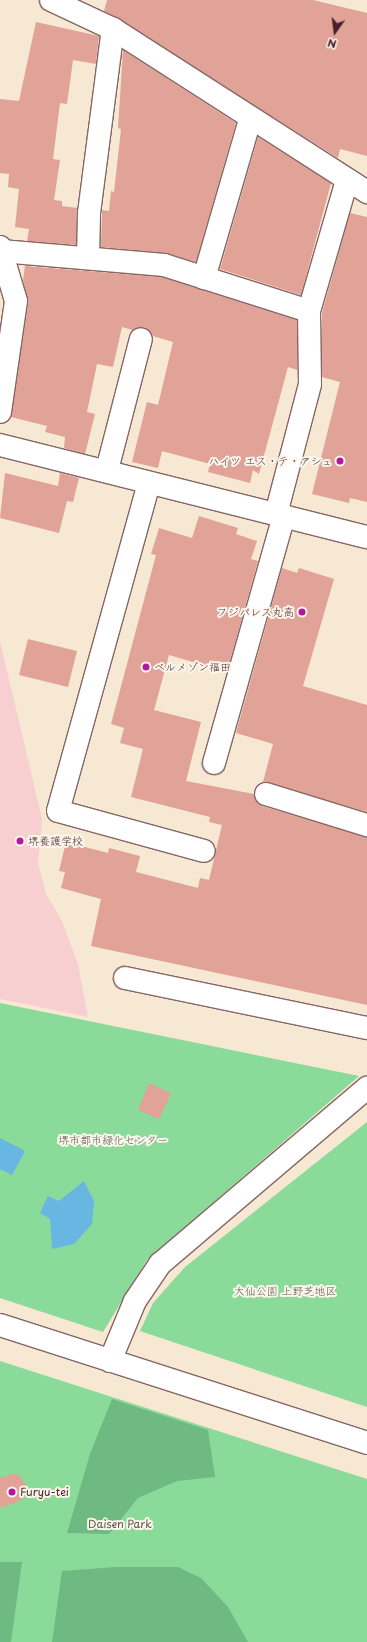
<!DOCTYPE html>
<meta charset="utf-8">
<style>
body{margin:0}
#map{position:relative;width:367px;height:1642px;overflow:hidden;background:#f6e8d2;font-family:"Playpen Sans","Klee One",sans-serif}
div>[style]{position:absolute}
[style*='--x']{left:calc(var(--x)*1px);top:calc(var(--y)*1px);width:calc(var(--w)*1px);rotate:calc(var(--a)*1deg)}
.built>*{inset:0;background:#f7cfd1}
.green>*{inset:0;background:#8ada9a}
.forest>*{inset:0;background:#6fba82}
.water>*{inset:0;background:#68b6e2}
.building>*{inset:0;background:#e1a298}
.roads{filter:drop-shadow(1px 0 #866565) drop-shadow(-1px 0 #866565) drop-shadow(0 1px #866565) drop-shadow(0 -1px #866565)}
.minor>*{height:22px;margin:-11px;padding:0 11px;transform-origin:11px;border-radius:11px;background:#fff}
.dots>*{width:11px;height:11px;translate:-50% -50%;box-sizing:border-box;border:2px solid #fbf7ec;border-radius:50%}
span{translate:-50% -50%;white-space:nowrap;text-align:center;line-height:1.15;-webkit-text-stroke:4px #fbf7ec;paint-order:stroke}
.poi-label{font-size:11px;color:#4a1f2b}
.right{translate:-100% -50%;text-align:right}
.left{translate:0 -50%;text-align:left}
.park-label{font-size:11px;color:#5d574c}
.north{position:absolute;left:315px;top:12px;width:40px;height:40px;-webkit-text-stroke:3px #fbf7ec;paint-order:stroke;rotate:194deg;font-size:11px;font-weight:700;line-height:16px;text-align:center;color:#4a1f2b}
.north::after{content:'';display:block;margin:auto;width:14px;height:18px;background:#4a1f2b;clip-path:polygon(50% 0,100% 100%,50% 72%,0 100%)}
</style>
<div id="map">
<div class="built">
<div style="clip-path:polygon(0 641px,42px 819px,38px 863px,46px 894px,61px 919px,78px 964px,88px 1017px,0 999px)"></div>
</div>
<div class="green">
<div style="clip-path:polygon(0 1003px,359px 1076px,147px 1260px,103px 1332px,0 1298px)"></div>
<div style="clip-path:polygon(367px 1122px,367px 1407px,140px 1331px,153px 1303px,185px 1267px)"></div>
<div style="clip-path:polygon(0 1361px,367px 1479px,367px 1642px,0 1642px)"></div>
</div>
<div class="forest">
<div style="clip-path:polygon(112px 1399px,208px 1430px,215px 1477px,177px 1481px,138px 1498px,109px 1534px,67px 1533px,90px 1454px)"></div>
<div style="clip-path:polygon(0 1562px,22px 1562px,11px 1642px,0 1642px)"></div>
<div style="clip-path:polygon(115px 1567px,178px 1567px,201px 1578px,228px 1607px,248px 1642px,52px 1642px,62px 1571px)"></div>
</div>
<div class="water">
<div style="clip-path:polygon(0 1138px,25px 1151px,12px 1175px,0 1169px)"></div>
<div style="clip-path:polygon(84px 1181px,94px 1201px,92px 1224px,74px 1244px,52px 1249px,50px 1219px,40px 1213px,48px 1196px,59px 1201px)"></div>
</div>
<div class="building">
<div style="clip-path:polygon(107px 0,313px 0,367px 13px,367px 156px,340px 149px,338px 158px,104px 11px)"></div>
<div style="clip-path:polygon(36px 22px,99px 36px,96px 64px,73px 60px,67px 104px,60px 103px,53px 159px,60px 160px,54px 200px,62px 201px,62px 206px,77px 208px,76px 245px,27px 241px,29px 229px,15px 227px,19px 189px,8px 187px,9px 174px,0 173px,0 99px,19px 101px)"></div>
<div style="clip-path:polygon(123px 50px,236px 123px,196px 262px,165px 253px,101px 247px,102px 210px,109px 211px,111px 191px,114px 192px,121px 129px,118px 128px)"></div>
<div style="clip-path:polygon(258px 137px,331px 183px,301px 295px,220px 269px)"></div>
<div style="clip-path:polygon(350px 213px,367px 217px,367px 502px,350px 498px,349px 503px,312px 494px,340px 382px,322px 377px,322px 313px)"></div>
<div style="clip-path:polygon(25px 266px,162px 277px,297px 320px,297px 370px,288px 367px,259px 474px,253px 470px,250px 483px,208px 472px,210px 464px,162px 451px,158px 468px,132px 462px,147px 402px,158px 405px,173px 342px,153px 336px,144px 327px,132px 330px,122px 327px,113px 367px,97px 364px,87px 412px,95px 414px,85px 454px,64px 448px,65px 437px,45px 432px,47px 426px,11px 417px,28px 303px,23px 280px)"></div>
<div style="clip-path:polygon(5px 473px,58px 486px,60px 473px,79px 478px,73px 502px,67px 501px,59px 533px,0 518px)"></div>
<div style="clip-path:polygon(199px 516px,238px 528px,236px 534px,257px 541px,251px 559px,258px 561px,227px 672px,169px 655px,154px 710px,201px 722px,186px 781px,254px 794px,262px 806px,367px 837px,367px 1005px,91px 946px,101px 899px,61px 888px,65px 872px,59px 871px,66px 842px,108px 853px,109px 848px,140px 856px,136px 872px,198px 888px,200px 878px,209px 880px,222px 825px,209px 822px,210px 817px,131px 797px,143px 749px,120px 743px,124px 728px,111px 724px,156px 555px,151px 554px,159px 528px,192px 538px)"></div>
<div style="clip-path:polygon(282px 568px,297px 573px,299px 568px,334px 579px,303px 686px,367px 705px,367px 812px,263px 782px,273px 744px,236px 733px)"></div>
<div style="clip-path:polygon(28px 639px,77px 651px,68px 687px,19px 675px)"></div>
<div style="clip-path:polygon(149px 1083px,171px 1093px,159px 1119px,138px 1110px)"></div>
<div style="clip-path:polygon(16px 1473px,26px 1484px,22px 1500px,0 1508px,0 1478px)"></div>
</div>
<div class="roads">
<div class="minor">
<div style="--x:51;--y:0;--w:68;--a:25.1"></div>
<div style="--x:113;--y:29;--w:302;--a:32.7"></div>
<div style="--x:0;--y:247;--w:56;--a:73.5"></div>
<div style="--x:16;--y:301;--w:112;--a:98.2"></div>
<div style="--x:1;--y:251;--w:164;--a:4.9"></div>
<div style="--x:164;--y:265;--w:152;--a:17.6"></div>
<div style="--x:88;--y:258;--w:45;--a:-88.7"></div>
<div style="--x:89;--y:213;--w:186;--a:-82.6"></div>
<div style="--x:204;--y:278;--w:165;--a:-73.8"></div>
<div style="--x:0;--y:445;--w:378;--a:14.1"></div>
<div style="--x:107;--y:470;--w:135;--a:-75.5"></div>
<div style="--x:149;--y:483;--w:340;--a:105.5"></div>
<div style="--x:58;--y:811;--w:151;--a:15.3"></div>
<div style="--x:276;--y:514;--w:134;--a:-75.3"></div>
<div style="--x:310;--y:384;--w:73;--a:-90.8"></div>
<div style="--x:309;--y:311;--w:136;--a:-73.8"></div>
<div style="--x:214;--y:763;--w:257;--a:-74.2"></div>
<div style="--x:266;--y:794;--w:106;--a:17.1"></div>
<div style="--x:125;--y:978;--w:247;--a:11.7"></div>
<div style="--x:0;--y:1325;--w:386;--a:17.8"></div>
<div style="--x:110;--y:1361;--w:65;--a:-67.4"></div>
<div style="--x:135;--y:1301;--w:45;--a:-56"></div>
<div style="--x:160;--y:1264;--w:272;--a:-40.4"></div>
</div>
</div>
<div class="dots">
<div style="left:340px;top:461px;background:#b5179e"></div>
<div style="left:302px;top:612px;background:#b5179e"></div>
<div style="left:146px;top:667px;background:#b5179e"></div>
<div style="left:20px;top:841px;background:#b5179e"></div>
<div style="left:12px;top:1492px;background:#b5179e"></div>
</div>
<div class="poi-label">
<span class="right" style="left:332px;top:461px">ハイツ エス・テ・アシュ</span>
<span class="right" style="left:294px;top:612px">フジパレス丸高</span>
<span class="left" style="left:154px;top:667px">ベルメゾン福田</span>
<span class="left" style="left:28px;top:841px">堺養護学校</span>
<span class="left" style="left:20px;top:1492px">Furyu-tei</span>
</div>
<div class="park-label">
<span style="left:113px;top:1140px">堺市都市緑化センター</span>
<span style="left:285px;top:1291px">大仙公園 上野芝地区</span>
<span style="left:120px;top:1524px">Daisen Park</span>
</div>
<div class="north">N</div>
</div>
